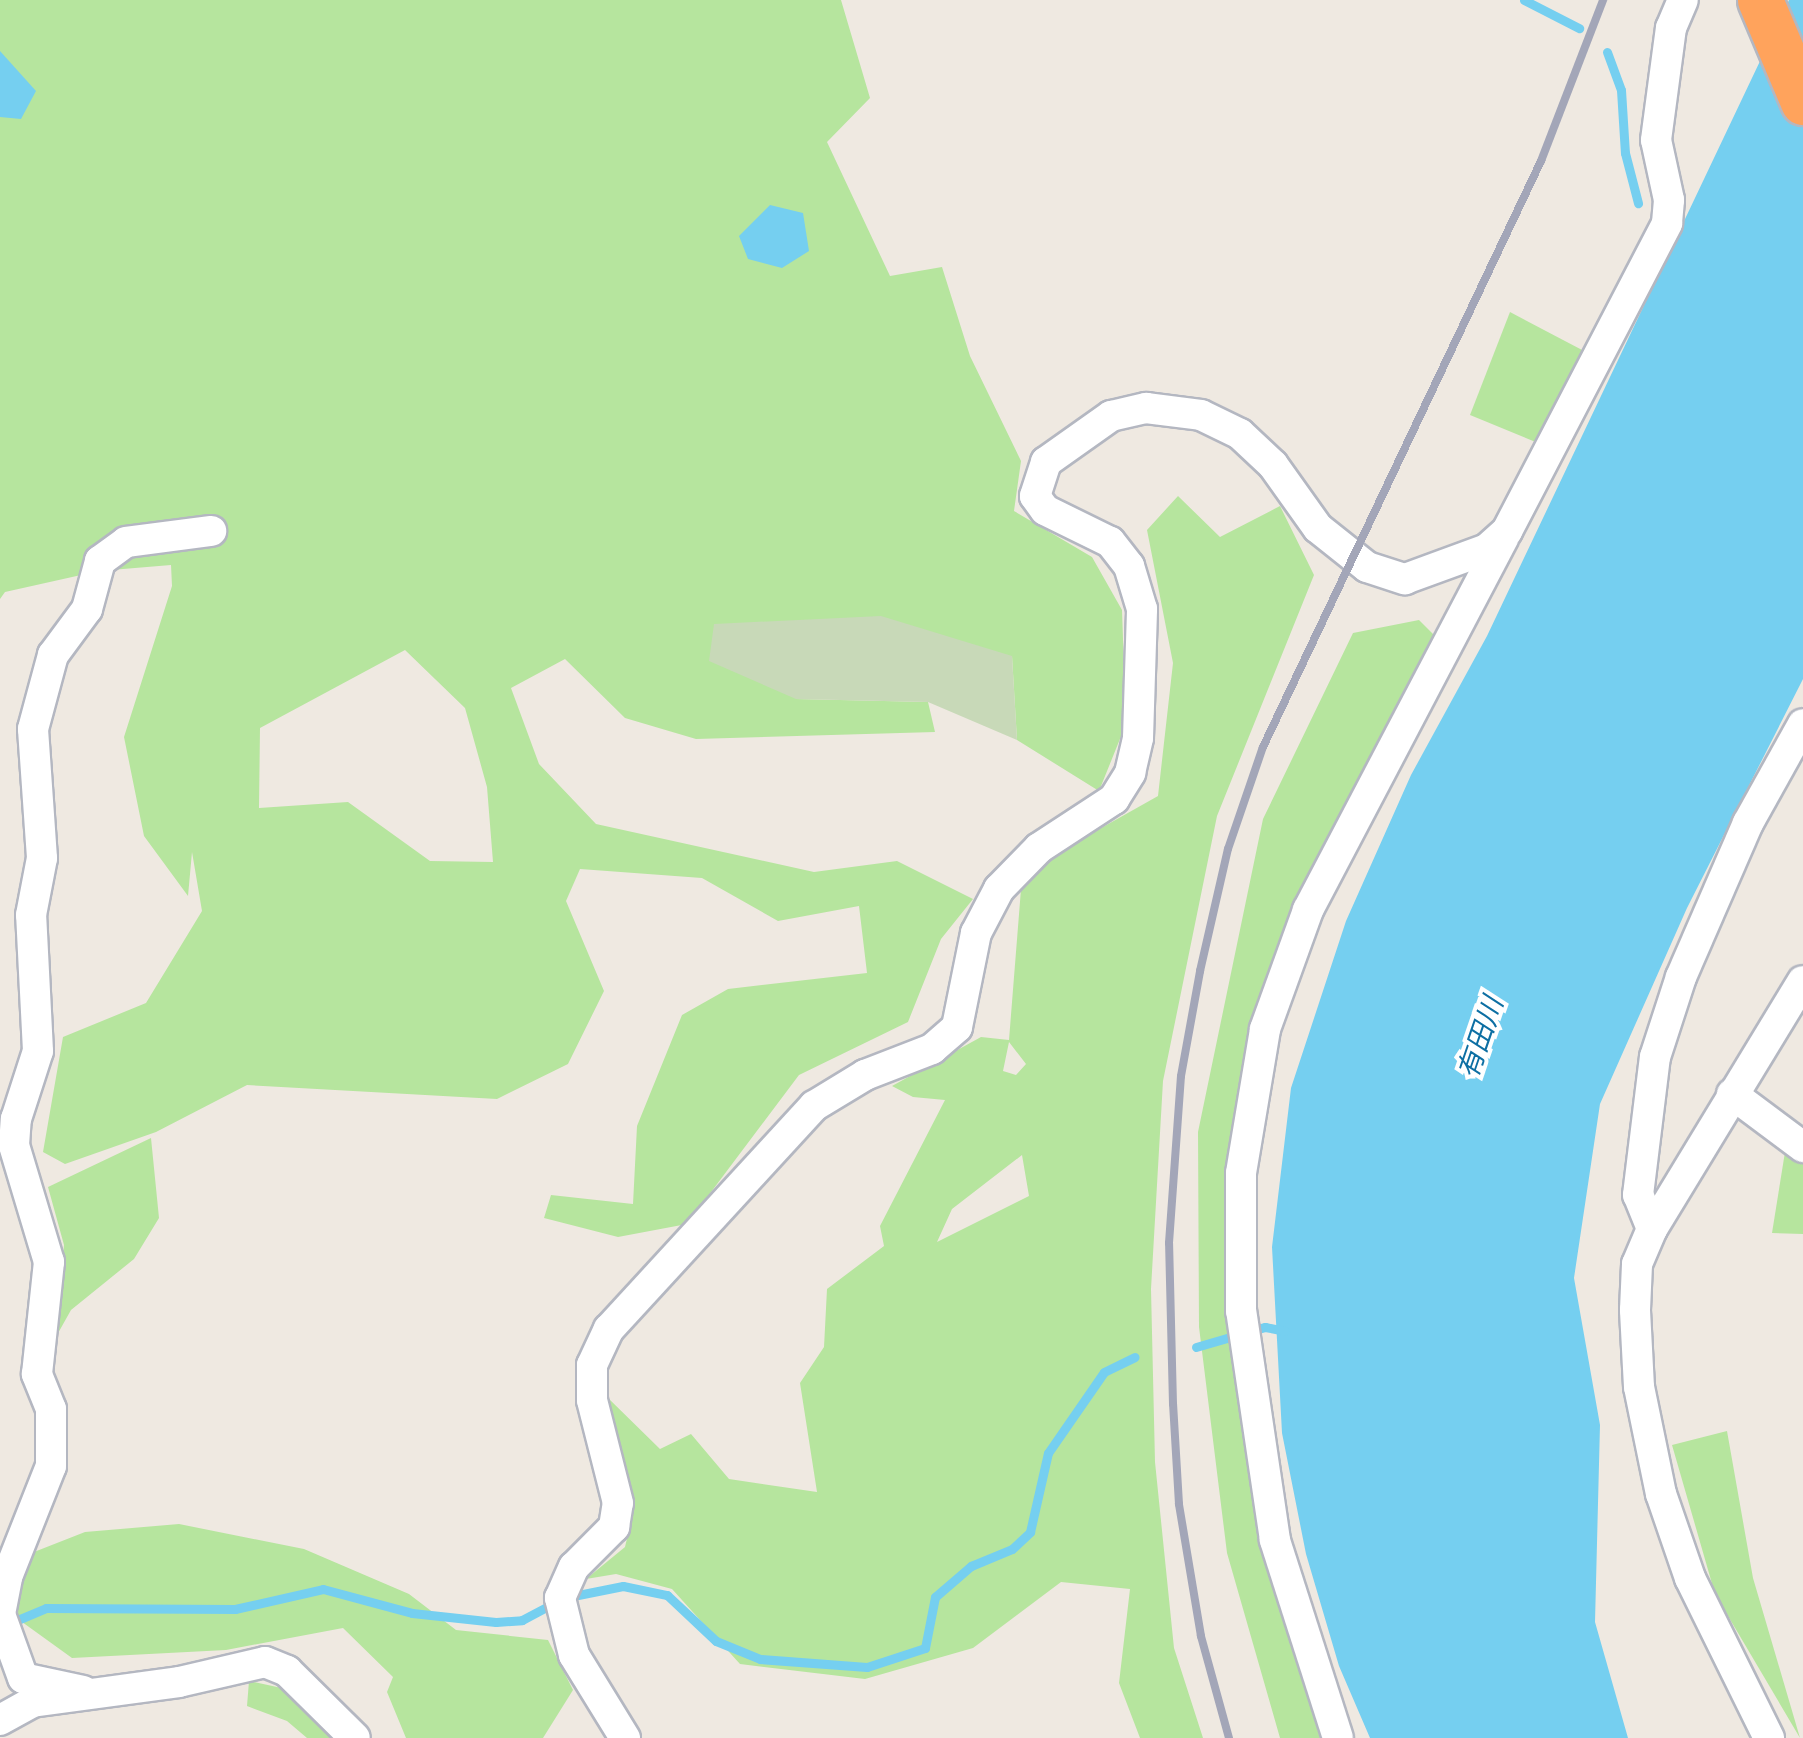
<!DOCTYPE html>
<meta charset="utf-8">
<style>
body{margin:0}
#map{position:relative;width:1803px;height:1738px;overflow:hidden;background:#efe9e1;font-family:"Varela Round","Noto Sans JP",sans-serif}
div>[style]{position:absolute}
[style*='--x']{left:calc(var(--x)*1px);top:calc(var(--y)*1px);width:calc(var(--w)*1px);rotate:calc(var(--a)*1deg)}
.green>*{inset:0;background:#b6e59e}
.cemetery>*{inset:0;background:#c8d9b8}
.water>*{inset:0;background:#75cff0}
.stream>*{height:9px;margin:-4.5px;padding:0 4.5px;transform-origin:4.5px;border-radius:4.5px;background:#75cff0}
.roads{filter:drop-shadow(2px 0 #b4b7c1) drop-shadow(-2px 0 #b4b7c1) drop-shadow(0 2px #b4b7c1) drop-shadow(0 -2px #b4b7c1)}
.minor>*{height:30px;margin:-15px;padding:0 15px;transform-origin:15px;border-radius:15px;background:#fff}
.highway>*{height:45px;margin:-22.5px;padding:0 22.5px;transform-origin:22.5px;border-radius:22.5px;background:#ffa35c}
.rail>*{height:8px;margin:-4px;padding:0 4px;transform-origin:4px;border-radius:4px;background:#a3a6b8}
span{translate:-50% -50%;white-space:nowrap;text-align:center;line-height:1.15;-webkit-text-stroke:8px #fff;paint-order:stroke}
.water-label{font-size:28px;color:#0d6fa3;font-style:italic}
</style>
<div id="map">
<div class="green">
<div style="clip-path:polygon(evenodd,0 0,841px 0,870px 98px,827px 142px,890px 276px,942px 267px,970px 356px,1021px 461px,1014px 511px,1092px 557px,1122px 610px,1126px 724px,1099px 791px,1017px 740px,1012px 656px,796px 699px,928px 702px,935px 732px,696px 739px,625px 718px,565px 659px,511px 688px,539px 764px,596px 824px,814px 872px,897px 861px,973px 899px,941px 939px,908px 1022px,799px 1075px,687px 1224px,618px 1237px,544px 1218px,551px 1195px,633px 1204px,637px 1126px,682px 1015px,728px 989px,867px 973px,859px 906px,778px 921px,702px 878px,580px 869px,566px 901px,604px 991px,568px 1064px,497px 1099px,247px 1085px,156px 1132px,65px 1164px,43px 1152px,63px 1037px,146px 1003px,202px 911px,192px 852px,188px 896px,144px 836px,124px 737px,172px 586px,171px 565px,99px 571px,5px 592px,0 599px,0 0,405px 650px,465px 708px,487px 787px,493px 862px,430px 861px,348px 802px,259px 808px,260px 728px,405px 650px)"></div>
<div style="clip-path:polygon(1510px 312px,1584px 351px,1538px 443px,1470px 415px)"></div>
<div style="clip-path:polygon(evenodd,1178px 496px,1220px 537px,1280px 506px,1314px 575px,1217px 816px,1163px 1081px,1151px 1289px,1155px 1462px,1174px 1648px,1203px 1738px,1140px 1738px,1119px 1683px,1130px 1589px,1061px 1582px,973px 1648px,865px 1679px,740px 1664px,672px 1589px,616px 1574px,586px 1579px,625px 1547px,634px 1509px,607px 1397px,660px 1449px,691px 1434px,729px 1479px,817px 1492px,800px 1383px,824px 1347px,827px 1289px,884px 1246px,880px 1226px,945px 1100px,913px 1097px,892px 1086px,981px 1037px,1009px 1040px,1021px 889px,1055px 854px,1158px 796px,1173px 663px,1147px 530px,1178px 496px,1009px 1042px,1026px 1064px,1016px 1075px,1003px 1071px,1009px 1042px,1178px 496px,1022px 1155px,1029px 1196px,937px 1242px,952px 1209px,1022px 1155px)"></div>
<div style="clip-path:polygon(1419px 620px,1435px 636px,1301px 896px,1227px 1317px,1258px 1531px,1320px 1738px,1280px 1738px,1227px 1553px,1199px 1327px,1198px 1132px,1263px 819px,1353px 633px)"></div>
<div style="clip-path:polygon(151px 1138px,159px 1218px,134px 1259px,71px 1310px,57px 1335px,64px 1245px,48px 1187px)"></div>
<div style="clip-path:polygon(1785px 1152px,1803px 1160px,1803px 1234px,1772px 1233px)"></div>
<div style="clip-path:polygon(1727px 1431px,1753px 1578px,1800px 1738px,1715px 1594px,1672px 1445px)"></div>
<div style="clip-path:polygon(179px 1524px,304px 1549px,409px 1594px,456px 1630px,548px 1640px,573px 1690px,543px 1738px,406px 1738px,387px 1692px,393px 1677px,343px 1628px,226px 1650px,72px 1658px,11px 1614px,34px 1552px,85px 1532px)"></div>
<div style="clip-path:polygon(249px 1681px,300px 1692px,337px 1738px,307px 1738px,287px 1721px,247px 1706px)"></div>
</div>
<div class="cemetery">
<div style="clip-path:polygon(881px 616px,1012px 656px,1017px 740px,928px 702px,796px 699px,709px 661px,714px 624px)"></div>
</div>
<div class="water">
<div style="clip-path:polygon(1789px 0,1803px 0,1803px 679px,1687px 908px,1600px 1104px,1574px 1278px,1600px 1425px,1595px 1622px,1628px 1738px,1370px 1738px,1339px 1666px,1306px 1554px,1282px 1433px,1272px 1247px,1291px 1088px,1346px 921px,1411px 775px,1487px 636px)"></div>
<div style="clip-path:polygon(0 51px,36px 91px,21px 119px,0 117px)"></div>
<div style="clip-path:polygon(770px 205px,803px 213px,809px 251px,782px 268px,748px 259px,739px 236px)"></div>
</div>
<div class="stream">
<div style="--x:1524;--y:0;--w:62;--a:27"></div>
<div style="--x:1607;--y:52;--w:40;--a:69.8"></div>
<div style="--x:1621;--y:90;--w:63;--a:86.4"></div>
<div style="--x:1625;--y:153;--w:52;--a:75.4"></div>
<div style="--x:1196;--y:1347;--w:72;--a:-16.2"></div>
<div style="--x:1265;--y:1327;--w:20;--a:11"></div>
<div style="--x:568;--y:1597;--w:56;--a:-11.3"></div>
<div style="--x:623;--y:1586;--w:45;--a:11.6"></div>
<div style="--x:667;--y:1595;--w:67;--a:43.2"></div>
<div style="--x:716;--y:1641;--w:48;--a:22.2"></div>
<div style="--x:760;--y:1659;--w:107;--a:4.3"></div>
<div style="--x:867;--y:1667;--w:61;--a:-18.1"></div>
<div style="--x:925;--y:1648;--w:52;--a:-78.9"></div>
<div style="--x:935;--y:1597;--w:48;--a:-40.7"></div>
<div style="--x:971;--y:1566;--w:44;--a:-22.5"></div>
<div style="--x:1012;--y:1549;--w:25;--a:-43"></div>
<div style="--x:1030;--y:1532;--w:81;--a:-77.2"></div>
<div style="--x:1048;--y:1453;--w:98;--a:-55.3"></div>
<div style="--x:1104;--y:1372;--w:34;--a:-26"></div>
<div style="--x:8;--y:1624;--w:41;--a:-22.8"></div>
<div style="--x:46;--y:1608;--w:189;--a:0.3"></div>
<div style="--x:235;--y:1609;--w:90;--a:-12.8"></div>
<div style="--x:323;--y:1589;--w:92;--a:15.1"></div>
<div style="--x:412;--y:1613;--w:84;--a:6.1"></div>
<div style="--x:496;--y:1622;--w:26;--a:-4"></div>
<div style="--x:522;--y:1620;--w:36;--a:-28"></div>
</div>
<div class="roads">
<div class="minor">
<div style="--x:1732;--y:1094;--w:89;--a:36.7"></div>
<div style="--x:1652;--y:1229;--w:37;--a:-112"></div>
<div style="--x:1638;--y:1195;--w:139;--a:-83"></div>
<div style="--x:1655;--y:1057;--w:84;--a:-72"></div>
<div style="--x:1681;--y:977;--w:168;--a:-66.5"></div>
<div style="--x:1748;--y:823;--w:113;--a:-60.9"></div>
<div style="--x:83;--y:1691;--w:61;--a:-167.8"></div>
<div style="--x:23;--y:1678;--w:68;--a:-109.8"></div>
<div style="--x:0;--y:1614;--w:38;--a:-79"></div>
<div style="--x:7;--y:1577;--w:119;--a:-68.4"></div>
<div style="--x:51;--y:1466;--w:57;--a:-90"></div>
<div style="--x:51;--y:1409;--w:38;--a:-112"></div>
<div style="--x:37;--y:1374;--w:113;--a:-83.9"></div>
<div style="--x:49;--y:1262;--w:122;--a:-106.7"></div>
<div style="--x:14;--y:1145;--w:26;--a:-86"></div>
<div style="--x:16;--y:1119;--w:71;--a:-72.1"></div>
<div style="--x:38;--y:1051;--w:136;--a:-92.9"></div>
<div style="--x:31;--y:915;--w:58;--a:-79.1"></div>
<div style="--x:42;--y:858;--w:129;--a:-94"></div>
<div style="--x:33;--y:729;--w:77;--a:-74.9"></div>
<div style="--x:53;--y:655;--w:57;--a:-53.5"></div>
<div style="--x:87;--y:609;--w:50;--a:-74.8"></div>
<div style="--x:100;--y:561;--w:32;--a:-36"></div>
<div style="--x:126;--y:542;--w:86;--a:-7.4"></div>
<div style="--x:0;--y:1720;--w:37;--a:-29"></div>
<div style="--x:32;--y:1702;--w:148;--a:-7.7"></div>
<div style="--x:179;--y:1682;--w:88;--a:-13.1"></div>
<div style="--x:265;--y:1662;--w:24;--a:22"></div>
<div style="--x:287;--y:1671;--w:95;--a:44.6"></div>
<div style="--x:625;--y:1738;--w:97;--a:-121.6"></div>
<div style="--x:574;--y:1655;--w:59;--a:-103.8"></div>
<div style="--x:560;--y:1598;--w:34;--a:-66"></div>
<div style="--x:574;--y:1567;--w:57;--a:-45"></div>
<div style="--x:614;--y:1527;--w:24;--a:-81"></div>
<div style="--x:618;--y:1503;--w:106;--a:-104.2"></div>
<div style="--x:592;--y:1400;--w:35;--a:-90"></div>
<div style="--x:592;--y:1365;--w:40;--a:-65"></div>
<div style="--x:609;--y:1329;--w:303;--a:-47.4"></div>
<div style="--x:814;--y:1106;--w:60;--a:-31.3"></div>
<div style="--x:865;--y:1075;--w:72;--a:-21.2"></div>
<div style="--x:932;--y:1049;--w:33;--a:-41"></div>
<div style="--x:957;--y:1027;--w:96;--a:-78.6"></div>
<div style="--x:976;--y:933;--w:50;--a:-62.4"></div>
<div style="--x:999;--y:889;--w:57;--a:-45.7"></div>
<div style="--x:1039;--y:848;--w:90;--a:-33.2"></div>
<div style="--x:1114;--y:799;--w:31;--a:-58"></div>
<div style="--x:1130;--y:773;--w:36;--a:-77"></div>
<div style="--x:1138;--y:738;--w:129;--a:-88.2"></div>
<div style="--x:1142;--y:609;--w:45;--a:-106.8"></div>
<div style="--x:1129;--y:566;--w:31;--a:-128"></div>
<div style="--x:1110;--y:542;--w:72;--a:-153.8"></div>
<div style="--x:1045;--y:510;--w:17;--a:-126"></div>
<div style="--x:1035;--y:496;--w:36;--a:-72"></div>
<div style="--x:1046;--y:462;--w:80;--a:-35.3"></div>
<div style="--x:1111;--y:416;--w:36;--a:-13"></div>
<div style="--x:1146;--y:408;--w:55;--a:7.3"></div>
<div style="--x:1201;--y:415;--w:43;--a:26"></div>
<div style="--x:1240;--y:434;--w:45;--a:43.2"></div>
<div style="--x:1273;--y:465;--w:77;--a:54.5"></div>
<div style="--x:1318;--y:528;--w:63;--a:38.5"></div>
<div style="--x:1367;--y:567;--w:40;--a:18"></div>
<div style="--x:1405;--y:579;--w:87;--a:-20.1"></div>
<div style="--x:1487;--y:549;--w:27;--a:-42"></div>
<div style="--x:1507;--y:531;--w:347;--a:-62.5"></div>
<div style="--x:1667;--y:223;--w:23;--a:-85"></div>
<div style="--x:1669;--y:200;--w:61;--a:-102.2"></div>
<div style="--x:1656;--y:140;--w:113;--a:-82.4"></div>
<div style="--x:1671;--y:28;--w:30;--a:-67"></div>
<div style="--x:1338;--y:1738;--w:208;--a:-107.7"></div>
<div style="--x:1275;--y:1540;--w:232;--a:-98.4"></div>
<div style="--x:1241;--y:1311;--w:138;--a:-90"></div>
<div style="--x:1241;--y:1173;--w:146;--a:-80.5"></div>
<div style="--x:1265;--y:1029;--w:127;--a:-70.1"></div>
<div style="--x:1308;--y:910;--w:421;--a:-62.3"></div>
<div style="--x:1769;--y:1738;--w:178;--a:-116.3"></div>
<div style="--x:1690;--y:1578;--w:89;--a:-109"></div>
<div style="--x:1661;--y:1494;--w:109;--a:-101.6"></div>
<div style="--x:1639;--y:1387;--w:77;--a:-93"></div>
<div style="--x:1635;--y:1310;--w:46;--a:-87.5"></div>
<div style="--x:1637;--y:1264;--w:38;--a:-67"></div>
<div style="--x:1652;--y:1229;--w:290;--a:-58.7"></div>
</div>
<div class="highway">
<div style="--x:1760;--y:0;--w:111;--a:67.1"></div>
</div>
</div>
<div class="rail">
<div style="--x:1229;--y:1738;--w:106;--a:-105.4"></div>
<div style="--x:1201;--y:1636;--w:134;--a:-99.5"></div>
<div style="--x:1179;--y:1504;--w:100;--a:-93.4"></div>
<div style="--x:1173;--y:1404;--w:161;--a:-91.4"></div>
<div style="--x:1169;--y:1243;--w:167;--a:-85.9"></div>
<div style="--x:1181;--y:1076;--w:107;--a:-79.7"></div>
<div style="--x:1200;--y:971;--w:125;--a:-77.1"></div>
<div style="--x:1228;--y:849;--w:108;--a:-71.1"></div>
<div style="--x:1263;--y:747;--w:649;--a:-64.62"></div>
<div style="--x:1541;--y:161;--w:173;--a:-68.9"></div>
</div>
<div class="water-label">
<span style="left:1481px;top:1038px;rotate:-71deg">有田川</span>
</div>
</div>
